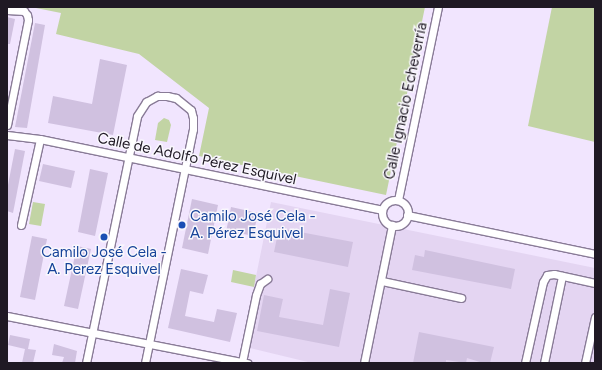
<!DOCTYPE html>
<meta charset="utf-8">
<style>
body{margin:0}
#map{position:relative;width:602px;height:370px;overflow:hidden;background:#f1e5fe;font-family:Figtree,sans-serif}
div>[style]{position:absolute}
[style*='--x']{left:calc(var(--x)*1px);top:calc(var(--y)*1px);width:calc(var(--w)*1px);rotate:calc(var(--a)*1deg)}
.built>*{inset:0;background:#e4d5f2}
.green>*{inset:0;background:#c2d4a4}
.building>*{inset:0;background:#d0c1e0}
.roads{filter:drop-shadow(1px 0 #897b97) drop-shadow(-1px 0 #897b97) drop-shadow(0 1px #897b97) drop-shadow(0 -1px #897b97)}
.minor>*{height:7px;margin:-3.5px;padding:0 3.5px;transform-origin:3.5px;border-radius:3.5px;background:#fff}
.minor>.ring{margin:-3.5px;padding:0;box-sizing:content-box;background:none;border:7px solid #fff;border-radius:50%}
.dots>*{width:11px;height:11px;translate:-50% -50%;box-sizing:border-box;border:2px solid #f9f7fd;border-radius:50%}
span{translate:-50% -50%;white-space:nowrap;text-align:center;line-height:1.15;-webkit-text-stroke:3px #f9f7fd;paint-order:stroke}
.street-label{font-size:15px;color:#1f1924}
.transit-label{font-size:15px;color:#164399}
.left{translate:0 -50%;text-align:left}
.frame{position:absolute;inset:0;border:8px solid #1f1924;pointer-events:none}
</style>
<div id="map">
<div class="built">
<div style="clip-path:polygon(271px 202px,595px 268px,595px 363px,312px 363px,242px 346px)"></div>
</div>
<div class="green">
<div style="clip-path:polygon(31px 7px,425px 7px,386px 195px,199px 156px,209px 108px,139px 54px,56px 34px,61px 13px)"></div>
<div style="clip-path:polygon(552px 7px,595px 7px,595px 142px,528px 126px)"></div>
<div style="clip-path:polygon(164px 118px,169px 120px,171px 125px,167px 142px,155px 140px,158px 123px)"></div>
<div style="clip-path:polygon(33px 202px,45px 204px,41px 226px,29px 224px)"></div>
<div style="clip-path:polygon(233px 270px,256px 275px,254px 287px,231px 282px)"></div>
</div>
<div class="building">
<div style="clip-path:polygon(7px 17px,15px 19px,10px 44px,7px 44px)"></div>
<div style="clip-path:polygon(35px 23px,45px 25px,27px 128px,15px 127px)"></div>
<div style="clip-path:polygon(100px 59px,127px 65px,113px 135px,48px 123px,53px 96px,92px 104px)"></div>
<div style="clip-path:polygon(15px 149px,25px 151px,13px 213px,7px 211px,7px 190px)"></div>
<div style="clip-path:polygon(43px 164px,75px 171px,71px 188px,39px 181px)"></div>
<div style="clip-path:polygon(90px 169px,108px 173px,95px 236px,78px 232px)"></div>
<div style="clip-path:polygon(192px 199px,218px 205px,208px 254px,182px 248px)"></div>
<div style="clip-path:polygon(231px 207px,258px 213px,253px 236px,235px 232px,235px 234px,226px 232px)"></div>
<div style="clip-path:polygon(279px 228px,353px 242px,348px 267px,274px 252px)"></div>
<div style="clip-path:polygon(32px 236px,47px 239px,35px 300px,20px 297px)"></div>
<div style="clip-path:polygon(77px 246px,91px 249px,78px 309px,64px 306px)"></div>
<div style="clip-path:polygon(425px 250px,515px 269px,511px 289px,412px 270px,415px 255px,424px 257px)"></div>
<div style="clip-path:polygon(181px 269px,208px 275px,203px 294px,190px 291px,185px 316px,214px 322px,217px 309px,237px 313px,230px 342px,168px 328px)"></div>
<div style="clip-path:polygon(330px 289px,350px 293px,339px 347px,257px 331px,264px 295px,283px 299px,279px 317px,323px 325px)"></div>
<div style="clip-path:polygon(419px 332px,494px 347px,490px 363px,483px 363px,467px 358px,466px 363px,446px 360px,446px 363px,413px 363px)"></div>
<div style="clip-path:polygon(10px 335px,30px 339px,28px 349px,36px 350px,33px 363px,22px 363px,25px 349px,8px 345px)"></div>
<div style="clip-path:polygon(54px 344px,77px 351px,75px 363px,62px 363px,64px 357px,52px 355px)"></div>
</div>
<div class="roads">
<div class="minor">
<div style="--x:7;--y:10;--w:17;--a:3"></div>
<div style="--x:24;--y:11;--w:5;--a:53"></div>
<div style="--x:27;--y:15;--w:5;--a:79"></div>
<div style="--x:28;--y:20;--w:107;--a:101.3"></div>
<div style="--x:7;--y:135;--w:33;--a:7"></div>
<div style="--x:40;--y:139;--w:349;--a:11.7"></div>
<div style="--x:398;--y:200;--w:197;--a:-78.3"></div>
<div class="ring" style="left:382px;top:200px;width:19px;height:19px"></div>
<div style="--x:407;--y:215;--w:192;--a:11.7"></div>
<div style="--x:21;--y:225;--w:88;--a:-77.5"></div>
<div style="--x:382;--y:281;--w:81;--a:12.1"></div>
<div style="--x:7;--y:316;--w:245;--a:11.1"></div>
<div style="--x:242;--y:362;--w:68;--a:-78.2"></div>
<div style="--x:256;--y:295;--w:12;--a:-70"></div>
<div style="--x:260;--y:284;--w:9;--a:-36"></div>
<div style="--x:86;--y:363;--w:252;--a:-78.3"></div>
<div style="--x:137;--y:116;--w:17;--a:-57"></div>
<div style="--x:146;--y:102;--w:13;--a:-29"></div>
<div style="--x:157;--y:96;--w:10;--a:0"></div>
<div style="--x:167;--y:96;--w:9;--a:13"></div>
<div style="--x:176;--y:98;--w:19;--a:39"></div>
<div style="--x:191;--y:110;--w:8;--a:76"></div>
<div style="--x:193;--y:118;--w:11;--a:90"></div>
<div style="--x:193;--y:129;--w:239;--a:101.6"></div>
<div style="--x:364;--y:363;--w:141;--a:-78.5"></div>
<div style="--x:525;--y:363;--w:83;--a:-77.5"></div>
<div style="--x:543;--y:282;--w:8;--a:-60"></div>
<div style="--x:547;--y:275;--w:7;--a:-8"></div>
<div style="--x:554;--y:274;--w:42;--a:12.4"></div>
<div style="--x:544;--y:363;--w:89;--a:-78.3"></div>
<div style="--x:585;--y:363;--w:47;--a:-77.7"></div>
</div>
</div>
<div class="dots">
<div style="left:182px;top:225px;background:#1a4fb4"></div>
<div style="left:104px;top:237px;background:#1a4fb4"></div>
</div>
<div class="street-label">
<span style="left:406px;top:101px;rotate:-78deg">Calle Ignacio Echeverría</span>
<span style="left:197px;top:159px;rotate:12deg">Calle de Adolfo Pérez Esquivel</span>
</div>
<div class="transit-label">
<span class="left" style="left:190px;top:225px">Camilo José Cela -<br>A. Pérez Esquivel</span>
<span style="left:104px;top:261px">Camilo José Cela -<br>A. Perez Esquivel</span>
</div>
<div class="frame"></div>
</div>
